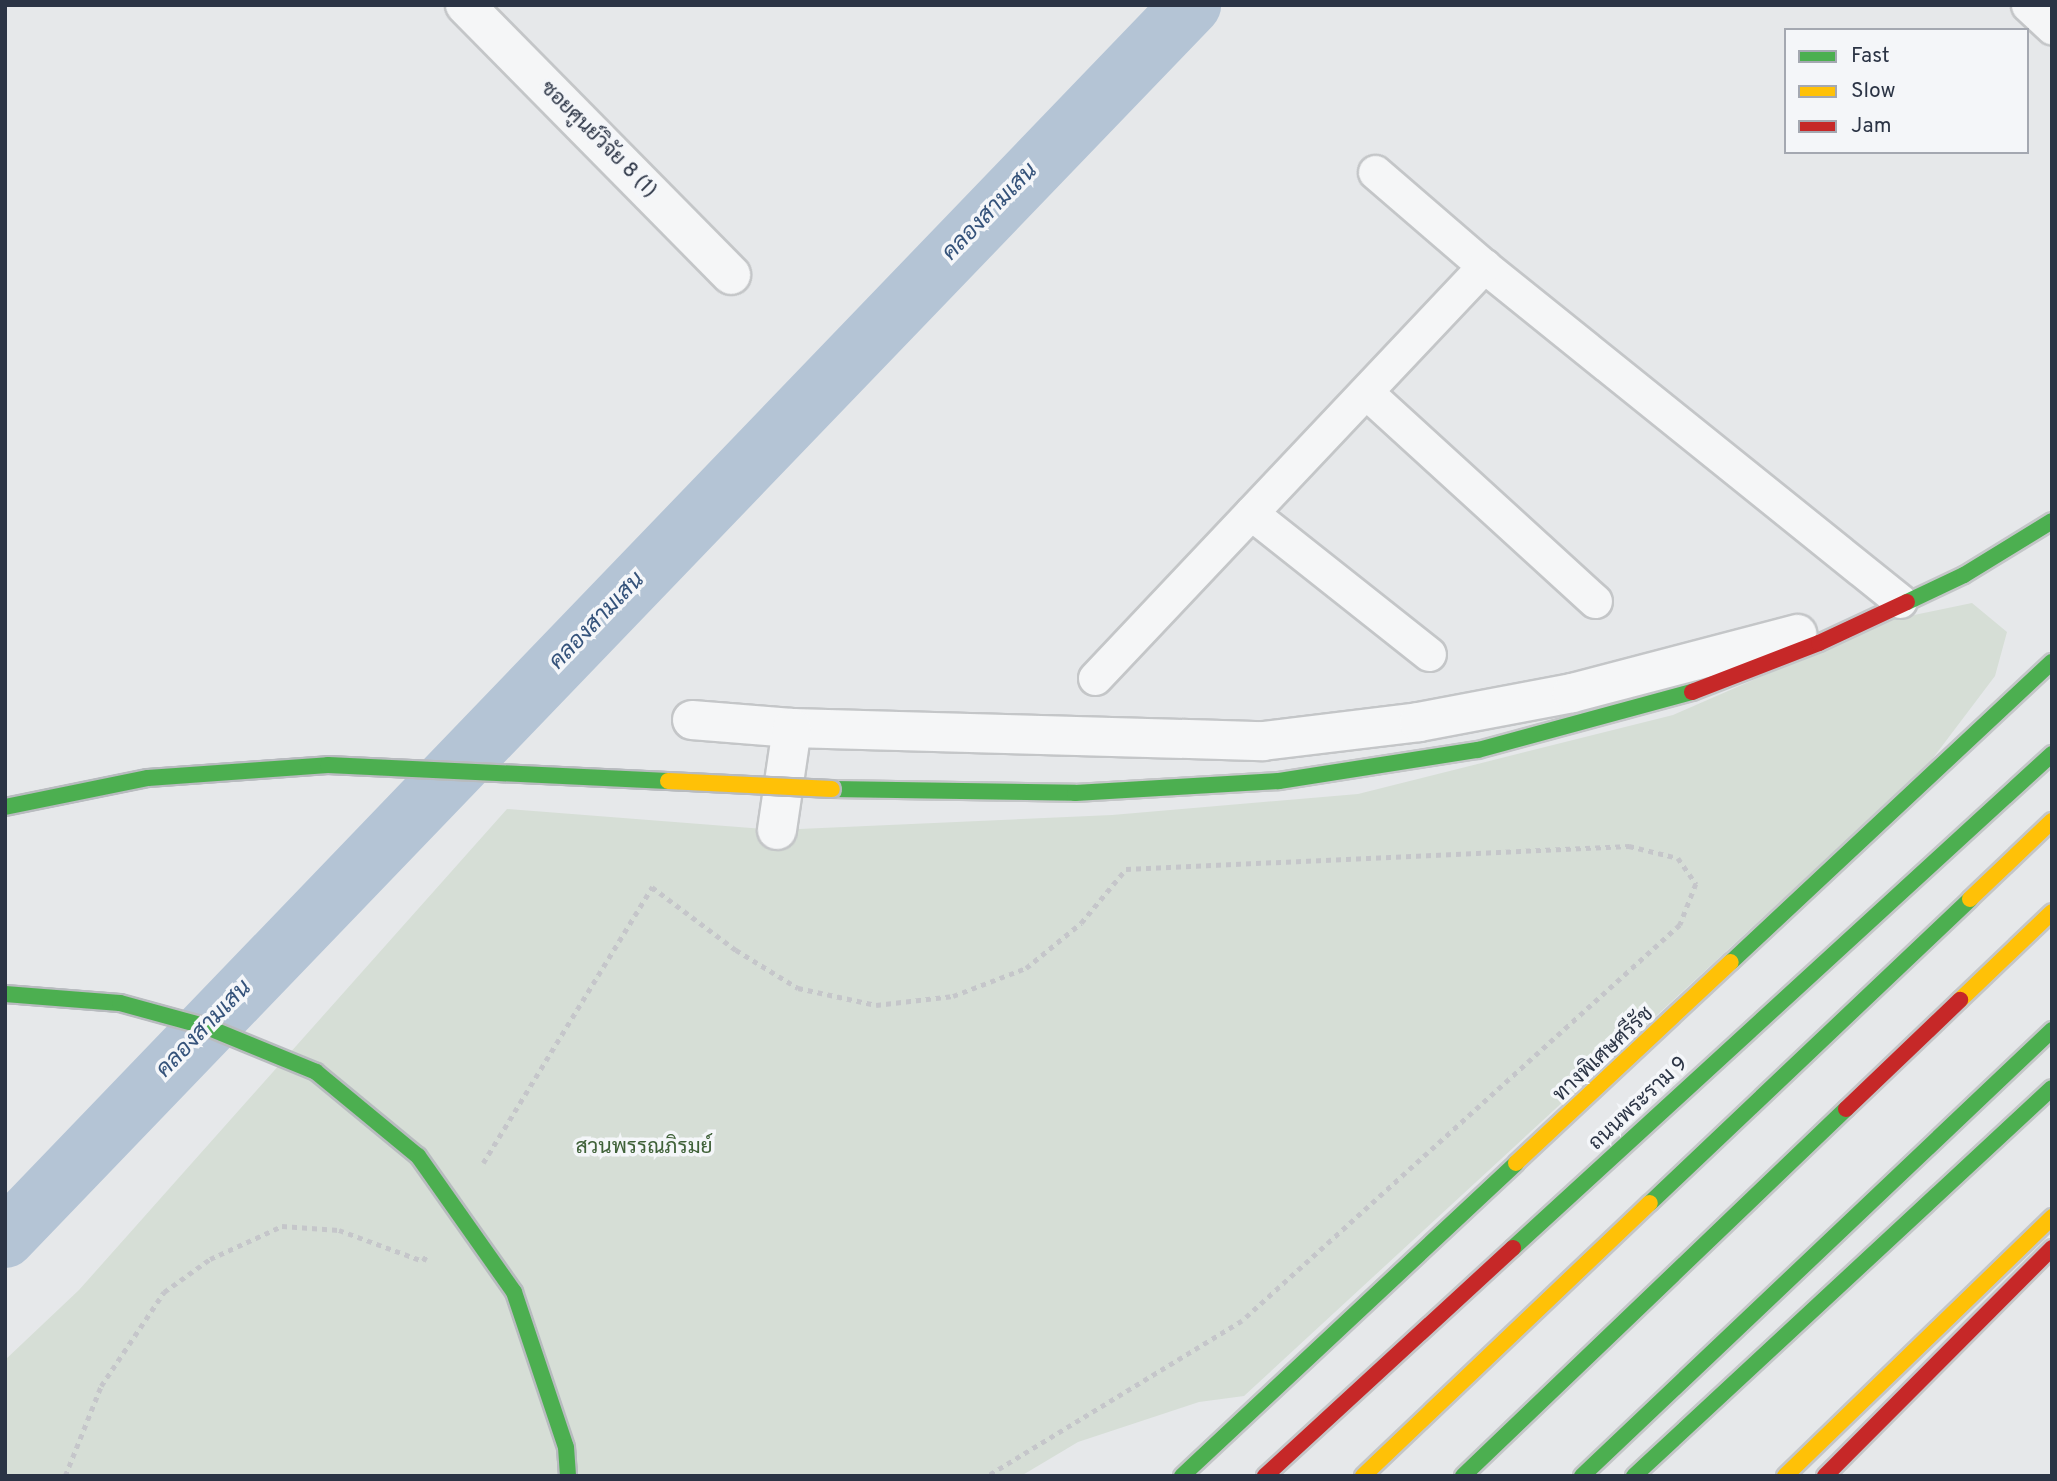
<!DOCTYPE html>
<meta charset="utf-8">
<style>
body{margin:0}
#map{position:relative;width:2057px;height:1481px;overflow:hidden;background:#e6e8ea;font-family:Overpass,Sarabun,sans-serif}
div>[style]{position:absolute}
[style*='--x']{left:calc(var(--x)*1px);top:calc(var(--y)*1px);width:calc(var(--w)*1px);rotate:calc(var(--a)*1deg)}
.green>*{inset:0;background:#d6ded6}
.canal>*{height:60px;margin:-30px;padding:0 30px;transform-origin:30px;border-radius:30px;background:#b4c4d5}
.path>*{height:4.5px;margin-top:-2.25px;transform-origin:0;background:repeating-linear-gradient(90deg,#c5c6ca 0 5px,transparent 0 10px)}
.roads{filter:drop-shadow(2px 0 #c4c6c8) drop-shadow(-2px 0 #c4c6c8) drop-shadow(0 2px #c4c6c8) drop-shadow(0 -2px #c4c6c8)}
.lane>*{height:33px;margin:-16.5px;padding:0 16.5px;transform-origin:16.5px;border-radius:16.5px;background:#f5f6f7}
.street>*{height:38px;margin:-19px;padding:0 19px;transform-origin:19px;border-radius:19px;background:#f5f6f7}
.fast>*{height:16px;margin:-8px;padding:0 8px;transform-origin:8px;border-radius:8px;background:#4caf50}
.slow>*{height:16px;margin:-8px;padding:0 8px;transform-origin:8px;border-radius:8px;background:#ffc107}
.jam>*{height:16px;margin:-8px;padding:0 8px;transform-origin:8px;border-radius:8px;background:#c62828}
.bridges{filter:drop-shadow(2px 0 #b8bbbf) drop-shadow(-2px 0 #b8bbbf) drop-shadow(0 2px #b8bbbf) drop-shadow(0 -2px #b8bbbf)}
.fast-bridge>*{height:16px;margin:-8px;padding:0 8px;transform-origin:8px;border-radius:8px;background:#4caf50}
.slow-bridge>*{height:16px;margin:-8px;padding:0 8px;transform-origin:8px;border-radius:8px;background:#ffc107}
span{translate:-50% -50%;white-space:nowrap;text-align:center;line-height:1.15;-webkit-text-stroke:7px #f4f6f9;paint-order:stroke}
.street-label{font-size:21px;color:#2b3445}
.park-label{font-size:21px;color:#3f6138}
.water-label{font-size:23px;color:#34527a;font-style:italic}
.frame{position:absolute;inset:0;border:7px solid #2b3445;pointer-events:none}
.legend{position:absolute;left:1784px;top:28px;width:245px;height:126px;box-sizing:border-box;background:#f4f6f9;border:2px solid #a4a8b1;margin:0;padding:9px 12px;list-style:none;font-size:21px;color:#2b3445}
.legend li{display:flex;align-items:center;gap:14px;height:35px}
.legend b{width:35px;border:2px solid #a4a8b1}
</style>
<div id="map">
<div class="green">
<div style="clip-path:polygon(1972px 603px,2007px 632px,1995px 676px,1927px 766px,1244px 1396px,1199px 1402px,1078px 1442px,1021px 1476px,5px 1476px,5px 1360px,79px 1290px,507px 809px,777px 830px,1112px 815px,1358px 794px,1673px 715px,1890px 620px)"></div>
</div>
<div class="canal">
<div style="--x:5;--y:1238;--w:1711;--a:-46.11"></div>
</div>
<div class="path">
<div style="--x:483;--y:1163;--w:324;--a:-58.5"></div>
<div style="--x:652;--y:887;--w:105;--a:36.9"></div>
<div style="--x:736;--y:950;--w:73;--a:31.5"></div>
<div style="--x:798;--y:988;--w:80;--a:12.3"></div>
<div style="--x:876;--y:1005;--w:78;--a:-6.7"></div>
<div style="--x:953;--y:996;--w:78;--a:-21"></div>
<div style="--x:1026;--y:968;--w:71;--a:-39.3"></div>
<div style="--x:1081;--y:923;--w:70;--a:-50.2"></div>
<div style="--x:1126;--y:869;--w:504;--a:-2.62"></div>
<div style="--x:1629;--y:846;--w:50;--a:13.8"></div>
<div style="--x:1678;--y:858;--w:32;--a:55"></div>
<div style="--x:1696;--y:884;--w:44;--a:111.3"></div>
<div style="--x:1680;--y:925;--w:590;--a:137.88"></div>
<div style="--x:1242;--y:1321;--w:298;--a:148.6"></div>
<div style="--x:65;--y:1476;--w:97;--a:-68.2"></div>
<div style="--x:101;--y:1386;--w:113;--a:-56.2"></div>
<div style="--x:164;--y:1292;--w:57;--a:-35.7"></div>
<div style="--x:210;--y:1259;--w:79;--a:-24.6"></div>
<div style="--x:282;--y:1226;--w:57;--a:4"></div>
<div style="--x:339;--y:1230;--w:90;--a:20.3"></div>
<div style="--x:423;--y:1261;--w:8;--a:-60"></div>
</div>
<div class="roads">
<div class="lane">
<div style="--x:2028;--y:5;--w:33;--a:43"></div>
<div style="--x:1375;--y:172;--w:144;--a:40.8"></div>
<div style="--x:1484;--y:266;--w:534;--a:38.84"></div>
<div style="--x:1366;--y:392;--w:310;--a:42.4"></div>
<div style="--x:1251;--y:513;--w:227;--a:38.4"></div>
<div style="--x:1095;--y:678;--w:567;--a:-46.64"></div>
</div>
<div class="street">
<div style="--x:465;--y:5;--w:379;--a:45.4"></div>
<div style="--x:692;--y:720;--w:100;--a:4.6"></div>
<div style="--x:792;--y:728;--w:471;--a:1.6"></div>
<div style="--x:1263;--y:741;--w:157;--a:-6.9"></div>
<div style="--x:1419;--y:722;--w:156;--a:-10.7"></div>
<div style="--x:1572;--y:693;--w:233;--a:-14.7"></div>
<div style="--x:777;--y:830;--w:103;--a:-81.6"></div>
</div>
<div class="fast">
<div style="--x:1907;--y:602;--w:63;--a:-25.3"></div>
<div style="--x:1964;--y:575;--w:103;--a:-31.5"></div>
<div style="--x:832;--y:789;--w:243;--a:0.9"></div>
<div style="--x:1075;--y:793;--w:204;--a:-3.4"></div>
<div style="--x:1279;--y:781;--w:201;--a:-8.9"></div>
<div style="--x:1478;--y:750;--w:222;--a:-15.2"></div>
<div style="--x:1731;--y:962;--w:439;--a:-43.1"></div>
<div style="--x:1650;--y:1203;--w:441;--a:-43.5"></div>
<div style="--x:1513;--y:1248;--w:731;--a:-42.51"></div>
<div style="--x:1182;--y:1476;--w:458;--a:-43.1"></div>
<div style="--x:1463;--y:1476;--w:530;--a:-43.78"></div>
<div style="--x:1582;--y:1476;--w:648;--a:-43.5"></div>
<div style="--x:1634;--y:1476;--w:570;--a:-42.87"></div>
</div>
<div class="slow">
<div style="--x:1970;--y:899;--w:113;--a:-43.6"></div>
<div style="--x:1960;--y:1000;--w:127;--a:-43.7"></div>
<div style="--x:1516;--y:1163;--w:294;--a:-43.1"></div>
<div style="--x:1363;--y:1476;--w:396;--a:-43.6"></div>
<div style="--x:1785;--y:1476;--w:372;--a:-44.1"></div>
</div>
<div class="jam">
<div style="--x:1692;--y:692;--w:136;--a:-21.1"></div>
<div style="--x:1819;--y:643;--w:97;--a:-25"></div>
<div style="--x:1846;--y:1109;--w:158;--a:-43.7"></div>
<div style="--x:1265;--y:1476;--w:337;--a:-42.6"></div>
<div style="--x:1825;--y:1476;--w:322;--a:-45.1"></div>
</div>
</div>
<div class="bridges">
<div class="fast-bridge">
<div style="--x:5;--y:807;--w:146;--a:-11.5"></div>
<div style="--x:148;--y:778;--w:180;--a:-4.1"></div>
<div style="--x:328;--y:765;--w:340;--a:2.7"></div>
<div style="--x:5;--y:994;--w:115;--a:4.5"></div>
<div style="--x:120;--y:1003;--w:87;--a:15.3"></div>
<div style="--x:204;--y:1026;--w:121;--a:22.3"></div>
<div style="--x:316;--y:1072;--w:132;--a:39.5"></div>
<div style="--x:418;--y:1156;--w:166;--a:54.8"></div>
<div style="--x:514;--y:1292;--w:163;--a:71.5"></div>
<div style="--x:566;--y:1447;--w:29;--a:86"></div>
</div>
<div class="slow-bridge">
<div style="--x:668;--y:781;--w:164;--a:2.8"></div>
</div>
</div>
<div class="street-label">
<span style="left:598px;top:140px;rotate:45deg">ซอยศูนย์วิจัย 8 (1)</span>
<span style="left:1604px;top:1055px;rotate:-43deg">ทางพิเศษศรีรัช</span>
<span style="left:1639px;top:1104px;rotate:-43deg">ถนนพระราม 9</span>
</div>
<div class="park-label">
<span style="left:644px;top:1148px">สวนพรรณภิรมย์</span>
</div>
<div class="water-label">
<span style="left:991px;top:213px;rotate:-46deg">คลองสามเสน</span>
<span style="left:598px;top:622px;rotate:-46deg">คลองสามเสน</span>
<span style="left:205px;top:1030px;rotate:-46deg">คลองสามเสน</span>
</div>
<div class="frame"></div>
<ul class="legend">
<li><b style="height:9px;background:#4caf50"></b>Fast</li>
<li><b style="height:9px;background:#ffc107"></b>Slow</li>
<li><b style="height:9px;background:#c62828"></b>Jam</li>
</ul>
</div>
